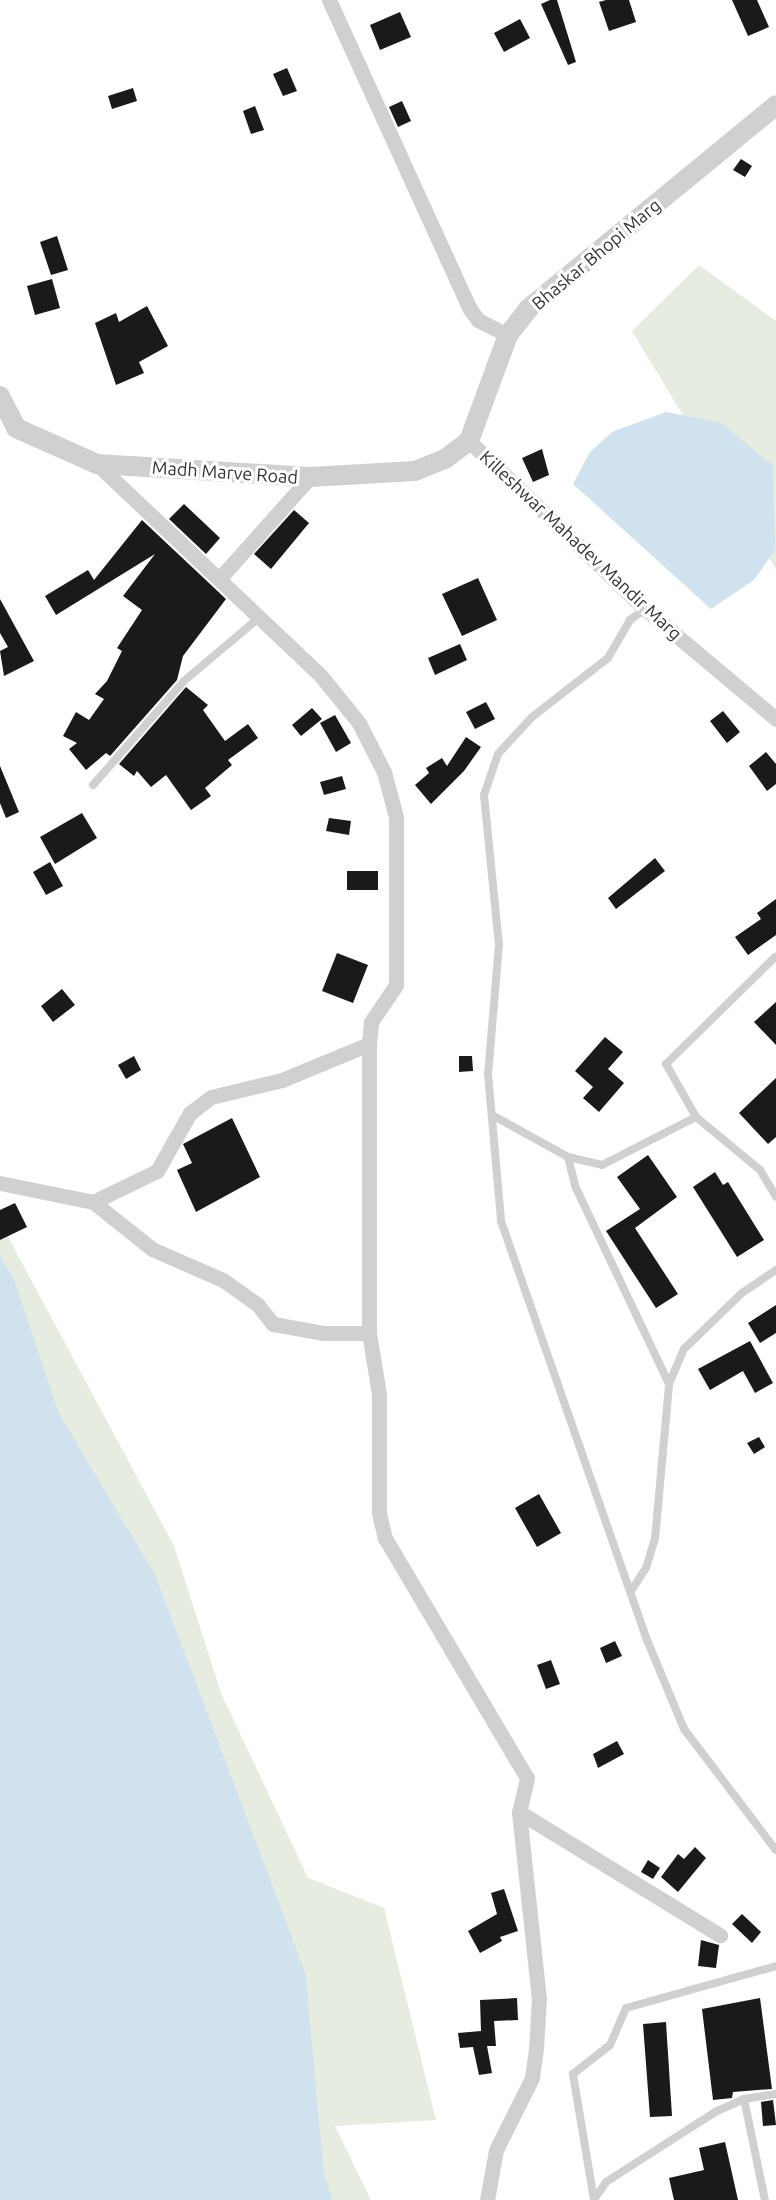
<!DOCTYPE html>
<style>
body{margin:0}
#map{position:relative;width:776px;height:2200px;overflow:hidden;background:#fff;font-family:Ubuntu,sans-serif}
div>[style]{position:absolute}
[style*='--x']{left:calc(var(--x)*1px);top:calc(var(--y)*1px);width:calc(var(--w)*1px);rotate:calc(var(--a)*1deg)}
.green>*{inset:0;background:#e6ecdf}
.water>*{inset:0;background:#cfe2ee}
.building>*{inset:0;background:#1a1a1a}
.service>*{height:8px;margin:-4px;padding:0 4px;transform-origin:4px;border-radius:4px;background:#d0d0d0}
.minor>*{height:15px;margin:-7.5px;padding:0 7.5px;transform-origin:7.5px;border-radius:7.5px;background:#d0d0d0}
.tertiary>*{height:20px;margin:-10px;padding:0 10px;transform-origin:10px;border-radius:10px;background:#d0d0d0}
span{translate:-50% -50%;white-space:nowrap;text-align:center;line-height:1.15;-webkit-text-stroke:6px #fff;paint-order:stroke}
.street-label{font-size:18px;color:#333}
</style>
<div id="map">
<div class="green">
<div style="clip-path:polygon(699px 265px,776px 321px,776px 569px,632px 331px)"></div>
<div style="clip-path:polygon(0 1222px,174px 1546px,221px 1693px,308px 1878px,384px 1908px,436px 2120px,335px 2126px,371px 2200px,333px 2200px,324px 2174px,306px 1974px,156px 1576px,59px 1413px,15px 1281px,0 1255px)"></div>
</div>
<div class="water">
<div style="clip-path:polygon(666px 412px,721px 423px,773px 465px,775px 550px,754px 580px,711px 609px,573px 484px,590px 452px,612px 432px)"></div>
<div style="clip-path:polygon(0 1255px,15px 1281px,59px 1413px,156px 1576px,306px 1974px,324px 2174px,333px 2200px,0 2200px)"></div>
</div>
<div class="building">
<div style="clip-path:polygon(550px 0,557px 0,576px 62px,568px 65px,541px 4px)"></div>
<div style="clip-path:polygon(606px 0,629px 0,636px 22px,609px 31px,599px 2px)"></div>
<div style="clip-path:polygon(732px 0,757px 0,769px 27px,748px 36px)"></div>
<div style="clip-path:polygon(400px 12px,411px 37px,380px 50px,370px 25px)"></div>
<div style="clip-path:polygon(520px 19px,530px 38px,504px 52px,494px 33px)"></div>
<div style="clip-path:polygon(287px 68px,297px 91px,283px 96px,273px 74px)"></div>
<div style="clip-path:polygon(133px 88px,137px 101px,112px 109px,108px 96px)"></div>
<div style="clip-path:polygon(402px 101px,411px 121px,398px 127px,389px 107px)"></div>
<div style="clip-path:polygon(255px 106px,264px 130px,251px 134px,243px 111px)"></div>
<div style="clip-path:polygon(741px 159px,752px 166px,745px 177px,733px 170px)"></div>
<div style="clip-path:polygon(57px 236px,68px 270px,51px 275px,40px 242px)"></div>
<div style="clip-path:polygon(52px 279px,60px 308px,35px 315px,27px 286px)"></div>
<div style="clip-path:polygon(147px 306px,168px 346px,139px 362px,144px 373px,116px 385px,95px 323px,116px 313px,119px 322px)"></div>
<div style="clip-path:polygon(542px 449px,549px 475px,533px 482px,522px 458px)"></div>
<div style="clip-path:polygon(184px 504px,220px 538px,206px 554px,169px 519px)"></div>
<div style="clip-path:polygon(294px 510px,309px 523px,271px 569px,254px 554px)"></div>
<div style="clip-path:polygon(142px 520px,226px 599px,183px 656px,177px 680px,110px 756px,106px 753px,86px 770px,69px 749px,77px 743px,63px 736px,76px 712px,89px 720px,104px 699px,95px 694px,107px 681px,122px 651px,117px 648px,142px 610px,123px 596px,155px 554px,56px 615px,45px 596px,88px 570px,94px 580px)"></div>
<div style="clip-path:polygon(478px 578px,497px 620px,462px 636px,442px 594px)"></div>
<div style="clip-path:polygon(0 599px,34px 661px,4px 676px,0 651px,8px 647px,0 633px)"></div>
<div style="clip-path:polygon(460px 644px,467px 660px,435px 675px,428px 658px)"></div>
<div style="clip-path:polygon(186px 687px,208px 705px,203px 710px,225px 741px,248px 724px,258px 738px,228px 760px,232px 765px,205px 788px,211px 796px,191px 810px,166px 775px,151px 787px,137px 771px,134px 776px,119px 764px)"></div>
<div style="clip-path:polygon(486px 702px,495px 719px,475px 729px,466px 712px)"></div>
<div style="clip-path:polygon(312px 708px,322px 719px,301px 736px,292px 725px)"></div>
<div style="clip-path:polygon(723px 711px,740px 732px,727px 743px,710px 721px)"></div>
<div style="clip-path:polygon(335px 715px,351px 743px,336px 752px,320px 723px)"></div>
<div style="clip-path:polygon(466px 737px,481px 747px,464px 771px,431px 804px,415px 785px,429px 773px,426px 768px,442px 758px,447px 766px)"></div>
<div style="clip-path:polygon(766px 752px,776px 764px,776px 784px,767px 791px,749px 766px)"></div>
<div style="clip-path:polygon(0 766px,19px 812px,6px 818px,0 803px)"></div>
<div style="clip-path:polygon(342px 776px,346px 789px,324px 795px,320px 782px)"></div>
<div style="clip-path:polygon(82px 813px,97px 838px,55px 864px,40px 837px)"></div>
<div style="clip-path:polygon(329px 818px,351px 821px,349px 835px,326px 831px)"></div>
<div style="clip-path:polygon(655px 858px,665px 871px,616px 909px,608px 898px)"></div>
<div style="clip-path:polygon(50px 862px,63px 886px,46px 895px,33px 872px)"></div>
<div style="clip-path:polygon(347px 871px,378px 871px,378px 890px,347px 890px)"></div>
<div style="clip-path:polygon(776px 899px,776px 935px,748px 955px,735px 937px,761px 919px,757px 913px)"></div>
<div style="clip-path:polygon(337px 953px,368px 965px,353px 1003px,322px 991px)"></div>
<div style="clip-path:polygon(62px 989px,75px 1005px,53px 1022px,41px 1006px)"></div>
<div style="clip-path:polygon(776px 1002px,776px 1045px,754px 1022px)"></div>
<div style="clip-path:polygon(605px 1037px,623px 1052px,608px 1069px,624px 1083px,599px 1112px,583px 1098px,593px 1087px,575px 1071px)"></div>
<div style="clip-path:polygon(134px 1056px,141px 1070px,126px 1079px,118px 1065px)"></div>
<div style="clip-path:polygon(459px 1056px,472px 1056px,473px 1071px,459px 1072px)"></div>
<div style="clip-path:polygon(776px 1078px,776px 1137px,768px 1144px,739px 1113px)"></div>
<div style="clip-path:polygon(232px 1118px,260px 1177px,196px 1212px,177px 1170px,192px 1163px,183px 1144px)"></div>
<div style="clip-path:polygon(648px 1155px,677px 1197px,635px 1228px,678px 1294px,656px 1308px,606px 1231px,640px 1209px,617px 1177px)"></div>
<div style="clip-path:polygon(715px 1172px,723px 1185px,728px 1182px,764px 1240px,737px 1257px,693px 1187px)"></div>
<div style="clip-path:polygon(15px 1203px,27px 1227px,0 1240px,0 1210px)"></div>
<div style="clip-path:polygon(776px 1305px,776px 1333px,760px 1343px,748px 1323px)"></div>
<div style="clip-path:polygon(750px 1341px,773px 1383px,755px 1393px,743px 1371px,710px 1390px,698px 1369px)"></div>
<div style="clip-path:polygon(759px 1437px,765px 1447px,754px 1454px,747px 1443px)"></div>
<div style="clip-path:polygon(539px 1494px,561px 1533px,537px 1547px,515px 1508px)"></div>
<div style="clip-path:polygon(615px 1641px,622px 1656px,606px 1663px,600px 1648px)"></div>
<div style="clip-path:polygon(551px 1660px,560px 1684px,546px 1689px,537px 1665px)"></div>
<div style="clip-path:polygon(617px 1741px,624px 1754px,598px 1768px,593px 1754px)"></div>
<div style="clip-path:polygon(695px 1847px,706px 1858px,678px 1892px,661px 1877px,678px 1854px,684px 1859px)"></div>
<div style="clip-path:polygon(648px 1860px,660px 1868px,653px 1879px,641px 1872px)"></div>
<div style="clip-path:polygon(504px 1889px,518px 1931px,500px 1937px,502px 1941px,480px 1953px,468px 1931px,497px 1914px,491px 1893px)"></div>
<div style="clip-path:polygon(742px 1914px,761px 1932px,752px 1943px,732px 1924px)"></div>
<div style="clip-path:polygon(701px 1940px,719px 1945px,716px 1968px,698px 1966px)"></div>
<div style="clip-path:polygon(517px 1998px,518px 2020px,494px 2021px,496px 2046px,487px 2046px,492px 2073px,479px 2075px,473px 2047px,460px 2048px,458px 2033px,481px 2031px,480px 2000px)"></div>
<div style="clip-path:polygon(760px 1998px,772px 2089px,733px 2092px,732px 2098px,713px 2100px,702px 2009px)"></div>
<div style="clip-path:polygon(666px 2022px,672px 2116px,650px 2117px,643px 2024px)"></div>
<div style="clip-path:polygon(773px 2100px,776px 2125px,763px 2126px,761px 2102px)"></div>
<div style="clip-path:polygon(725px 2142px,738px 2200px,674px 2200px,669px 2178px,704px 2170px,699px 2148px)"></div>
</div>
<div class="service">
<div style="--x:645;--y:609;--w:19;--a:144"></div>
<div style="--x:630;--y:620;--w:44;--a:120.1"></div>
<div style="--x:608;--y:658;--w:96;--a:142.2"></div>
<div style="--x:532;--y:717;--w:50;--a:132.6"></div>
<div style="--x:498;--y:754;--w:43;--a:108.9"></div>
<div style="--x:484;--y:795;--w:150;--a:84.3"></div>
<div style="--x:499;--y:944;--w:130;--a:94.8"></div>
<div style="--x:488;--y:1074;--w:148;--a:84.9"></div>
<div style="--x:501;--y:1221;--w:444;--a:70.8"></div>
<div style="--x:647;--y:1640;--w:96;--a:67.4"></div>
<div style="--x:684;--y:1729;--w:152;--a:52.8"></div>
<div style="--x:93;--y:785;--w:138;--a:-48.8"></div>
<div style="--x:184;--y:681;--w:101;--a:-40.2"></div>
<div style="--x:775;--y:957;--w:153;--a:135.5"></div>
<div style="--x:666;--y:1064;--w:61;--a:60.5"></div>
<div style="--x:696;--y:1117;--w:83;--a:39.6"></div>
<div style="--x:760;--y:1170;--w:31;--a:59"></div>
<div style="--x:492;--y:1115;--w:87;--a:28.9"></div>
<div style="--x:568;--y:1157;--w:35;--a:13"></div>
<div style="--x:602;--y:1165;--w:106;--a:-27.1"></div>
<div style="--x:568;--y:1157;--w:32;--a:76"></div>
<div style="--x:576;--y:1188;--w:217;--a:64.6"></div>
<div style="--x:631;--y:1591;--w:27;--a:-57"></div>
<div style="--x:646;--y:1568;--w:30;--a:-73"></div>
<div style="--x:655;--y:1539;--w:156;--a:-84.8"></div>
<div style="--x:669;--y:1384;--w:38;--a:-67"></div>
<div style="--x:684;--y:1349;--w:81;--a:-44"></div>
<div style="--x:742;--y:1293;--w:41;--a:-34.1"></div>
<div style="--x:744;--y:2099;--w:103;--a:78.3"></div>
<div style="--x:595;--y:2198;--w:19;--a:-55"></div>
<div style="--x:606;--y:2182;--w:130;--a:-32.7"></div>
<div style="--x:715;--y:2112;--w:32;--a:-24"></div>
<div style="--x:744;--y:2099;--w:32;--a:-9"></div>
<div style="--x:594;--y:2200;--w:128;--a:-99.5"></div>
<div style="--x:573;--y:2074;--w:47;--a:-38.1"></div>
<div style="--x:610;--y:2045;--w:40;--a:-66.6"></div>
<div style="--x:626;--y:2008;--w:156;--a:-15.6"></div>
</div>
<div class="minor">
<div style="--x:329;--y:0;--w:340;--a:65.5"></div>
<div style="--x:470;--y:309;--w:14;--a:54"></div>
<div style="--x:478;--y:320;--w:34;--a:27"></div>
<div style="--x:469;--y:441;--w:243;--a:43.7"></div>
<div style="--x:645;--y:609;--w:171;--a:40"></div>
<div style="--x:97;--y:464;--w:308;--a:43.4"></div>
<div style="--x:321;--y:676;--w:60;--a:51"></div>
<div style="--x:359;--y:723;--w:55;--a:63"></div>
<div style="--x:384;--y:772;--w:47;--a:75.1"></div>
<div style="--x:396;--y:817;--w:168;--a:90"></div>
<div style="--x:396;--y:985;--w:45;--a:124"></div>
<div style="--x:371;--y:1022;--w:22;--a:95"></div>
<div style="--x:369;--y:1044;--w:289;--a:90"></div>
<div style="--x:369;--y:1333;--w:62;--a:80.7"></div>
<div style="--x:379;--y:1394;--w:119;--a:90"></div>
<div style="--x:379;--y:1513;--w:26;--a:77"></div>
<div style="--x:385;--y:1538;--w:279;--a:59.4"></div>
<div style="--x:527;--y:1778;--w:35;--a:103"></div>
<div style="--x:519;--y:1812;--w:187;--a:83.9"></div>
<div style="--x:539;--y:1998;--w:51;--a:93.4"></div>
<div style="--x:536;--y:2049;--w:29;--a:98"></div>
<div style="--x:532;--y:2078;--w:80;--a:116.6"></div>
<div style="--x:496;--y:2150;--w:51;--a:100.2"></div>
<div style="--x:220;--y:578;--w:135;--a:-48.3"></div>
<div style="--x:0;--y:1183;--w:95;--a:11.5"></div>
<div style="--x:93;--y:1202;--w:75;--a:38.5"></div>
<div style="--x:152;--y:1249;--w:77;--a:23.6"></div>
<div style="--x:223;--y:1280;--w:43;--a:35.5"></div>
<div style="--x:258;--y:1305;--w:24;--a:52"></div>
<div style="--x:273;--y:1324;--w:52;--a:10"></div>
<div style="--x:324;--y:1333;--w:45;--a:0"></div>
<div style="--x:93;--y:1202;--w:71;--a:-25.8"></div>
<div style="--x:157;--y:1171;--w:67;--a:-60.4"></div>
<div style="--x:190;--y:1113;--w:26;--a:-37"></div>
<div style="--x:211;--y:1097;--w:73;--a:-13.5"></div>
<div style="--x:282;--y:1080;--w:94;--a:-22.5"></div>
<div style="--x:519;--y:1812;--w:236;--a:31.5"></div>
</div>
<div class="tertiary">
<div style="--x:0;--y:396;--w:36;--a:63"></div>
<div style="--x:16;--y:428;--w:89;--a:24"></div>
<div style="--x:97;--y:464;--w:213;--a:3.5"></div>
<div style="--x:310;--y:477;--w:105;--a:-3.3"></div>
<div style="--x:415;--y:471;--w:32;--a:-22"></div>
<div style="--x:445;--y:459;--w:30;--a:-37"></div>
<div style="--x:469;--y:441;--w:113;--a:-69.8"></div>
<div style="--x:508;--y:335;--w:33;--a:-52"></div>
<div style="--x:528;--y:309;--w:321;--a:-39.4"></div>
</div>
<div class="street-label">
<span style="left:596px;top:254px;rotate:-40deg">Bhaskar Bhopi Marg</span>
<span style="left:225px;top:472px;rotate:4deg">Madh Marve Road</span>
<span style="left:581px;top:545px;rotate:43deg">Killeshwar Mahadev Mandir Marg</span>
</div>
</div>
